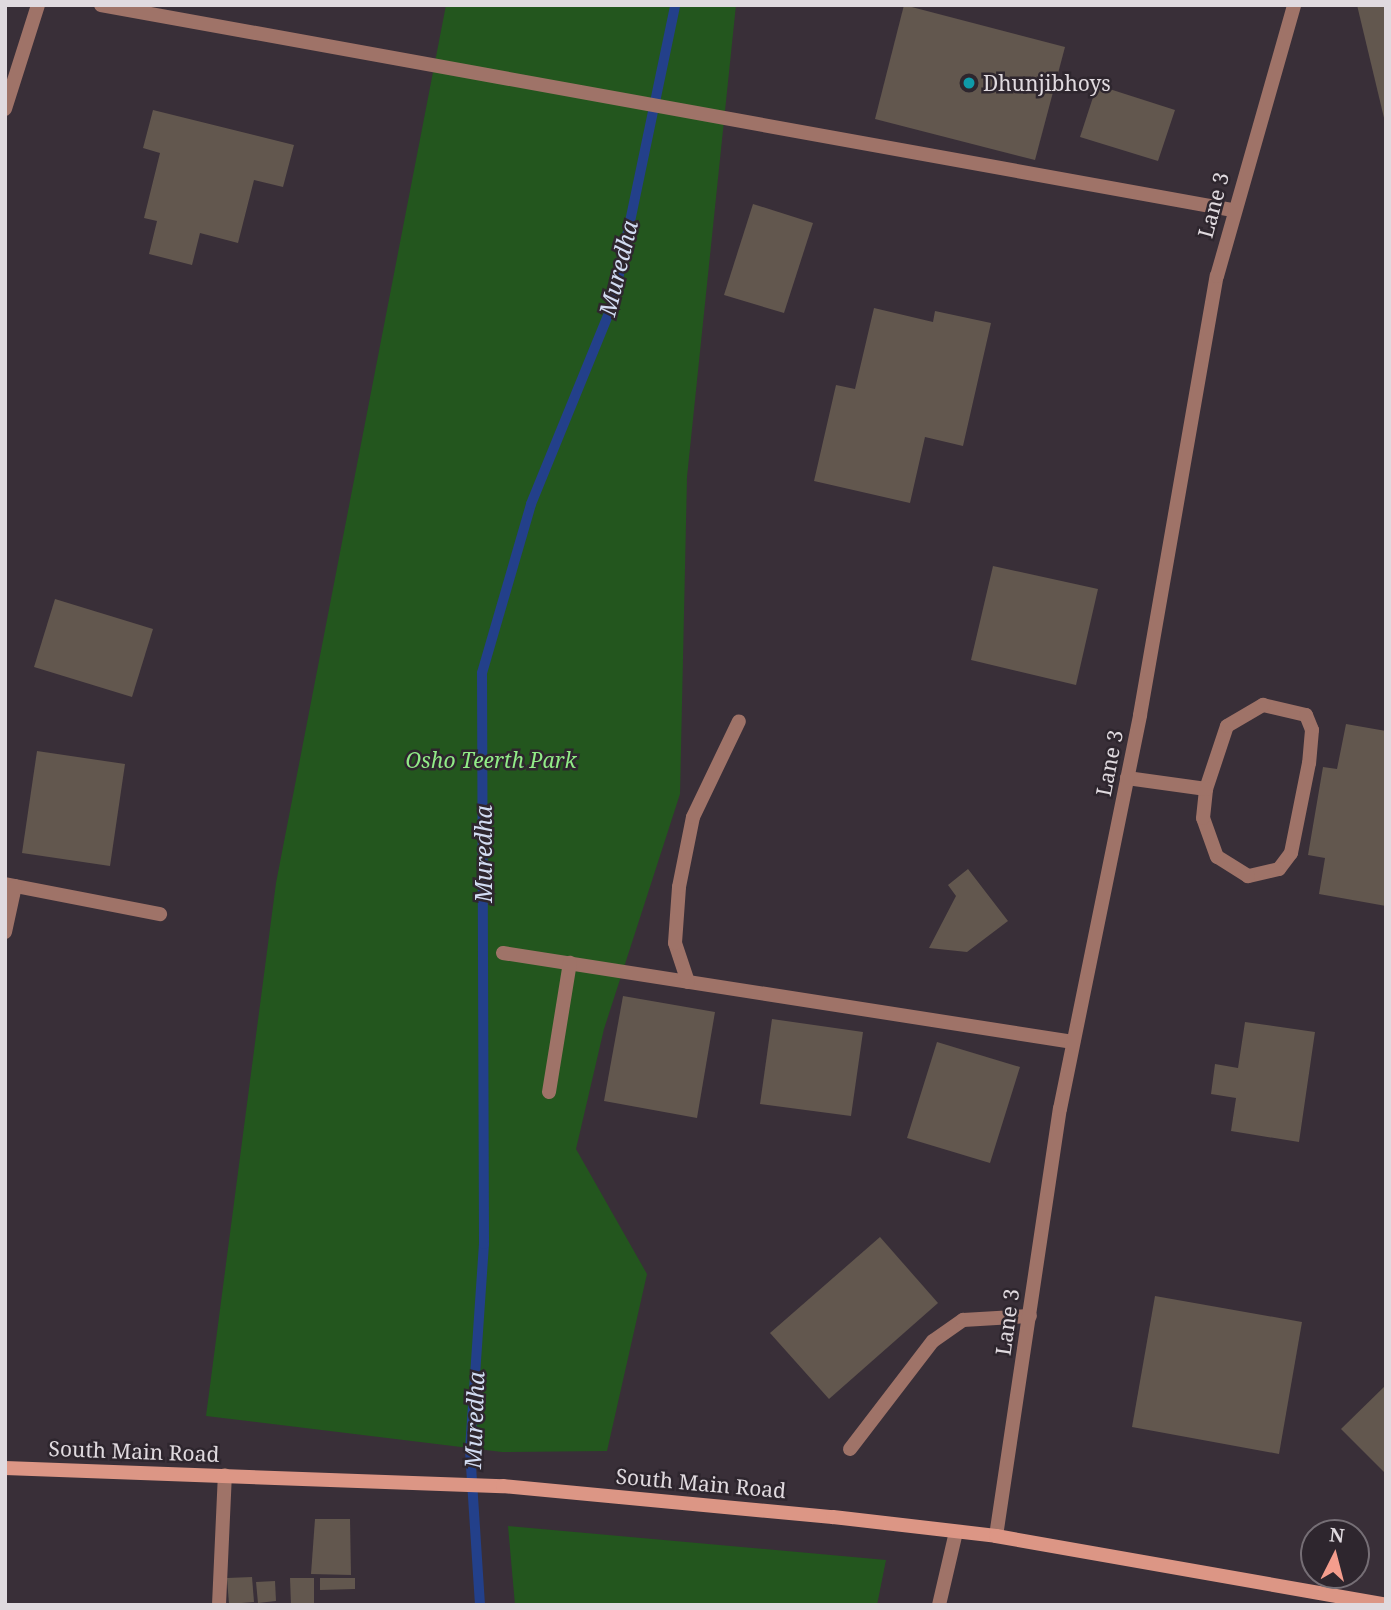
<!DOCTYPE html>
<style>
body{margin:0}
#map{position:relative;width:1391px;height:1610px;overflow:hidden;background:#392f38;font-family:"Noto Serif",serif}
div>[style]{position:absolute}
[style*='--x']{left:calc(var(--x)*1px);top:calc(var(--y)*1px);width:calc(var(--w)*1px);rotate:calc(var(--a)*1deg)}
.green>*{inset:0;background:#23561e}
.stream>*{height:10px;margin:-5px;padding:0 5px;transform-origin:5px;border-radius:5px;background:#23408a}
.building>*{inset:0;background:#62574e}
.lane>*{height:14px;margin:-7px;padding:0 7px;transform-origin:7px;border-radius:7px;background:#9f7368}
.street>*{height:14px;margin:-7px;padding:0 7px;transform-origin:7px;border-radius:7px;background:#9f7368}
.secondary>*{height:14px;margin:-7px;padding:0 7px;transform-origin:7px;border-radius:7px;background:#dc9685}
.dots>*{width:19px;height:19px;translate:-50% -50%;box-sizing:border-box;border:4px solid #2e262e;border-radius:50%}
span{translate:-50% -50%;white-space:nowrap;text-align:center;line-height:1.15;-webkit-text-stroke:5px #2e262e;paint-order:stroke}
.poi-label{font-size:21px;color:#e0dadf}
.left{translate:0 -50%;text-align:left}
.street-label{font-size:21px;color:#e0dadf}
.park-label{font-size:21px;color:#91eb87;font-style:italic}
.water-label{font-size:23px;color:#d2dcf2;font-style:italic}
.frame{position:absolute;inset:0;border:7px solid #e0dadf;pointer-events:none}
.north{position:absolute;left:1300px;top:1519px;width:70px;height:70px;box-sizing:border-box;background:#2e262e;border:2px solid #756e75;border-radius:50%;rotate:6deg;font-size:19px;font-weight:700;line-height:28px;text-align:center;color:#e0dadf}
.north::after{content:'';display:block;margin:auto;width:24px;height:32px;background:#f49d8d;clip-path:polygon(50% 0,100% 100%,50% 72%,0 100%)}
</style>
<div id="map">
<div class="green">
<div style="clip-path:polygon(446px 5px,736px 5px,687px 477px,680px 794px,604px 1029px,576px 1149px,647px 1274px,607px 1451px,502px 1452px,206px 1416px,276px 883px)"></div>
<div style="clip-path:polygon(508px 1526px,886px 1560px,877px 1605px,515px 1605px)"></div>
</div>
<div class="stream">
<div style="--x:480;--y:1605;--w:156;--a:-93.7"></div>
<div style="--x:470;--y:1449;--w:205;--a:-86.1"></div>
<div style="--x:484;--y:1244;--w:571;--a:-90.2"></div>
<div style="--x:482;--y:673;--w:176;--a:-73.8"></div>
<div style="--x:531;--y:504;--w:217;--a:-67.8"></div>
<div style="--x:613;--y:303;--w:304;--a:-78.2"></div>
</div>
<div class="building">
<div style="clip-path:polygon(904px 5px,1065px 47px,1035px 160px,875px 119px)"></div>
<div style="clip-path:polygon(1357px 5px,1386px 5px,1386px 122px,1385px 122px)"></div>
<div style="clip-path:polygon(1097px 85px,1175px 110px,1158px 161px,1080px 137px)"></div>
<div style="clip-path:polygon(153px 110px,294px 145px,283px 187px,254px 180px,238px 243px,200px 233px,192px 265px,149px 254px,157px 221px,144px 218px,160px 153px,143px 148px)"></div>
<div style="clip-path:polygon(753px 204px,813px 223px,784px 313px,724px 295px)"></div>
<div style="clip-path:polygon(874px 308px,933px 322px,935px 311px,991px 323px,963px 446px,925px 437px,910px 503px,814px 481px,836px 385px,855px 389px)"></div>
<div style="clip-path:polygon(993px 566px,1098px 589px,1076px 685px,971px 660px)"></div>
<div style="clip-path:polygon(55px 599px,153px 629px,132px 697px,34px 667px)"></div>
<div style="clip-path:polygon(1346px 724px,1386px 731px,1386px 906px,1319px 894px,1325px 858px,1308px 855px,1323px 767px,1337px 769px)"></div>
<div style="clip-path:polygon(37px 751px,125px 764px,110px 866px,22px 853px)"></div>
<div style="clip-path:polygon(968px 869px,1008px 921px,967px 952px,929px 948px,956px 896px,948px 885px)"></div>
<div style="clip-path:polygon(623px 996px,715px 1012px,697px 1118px,604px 1101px)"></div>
<div style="clip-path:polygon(772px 1019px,863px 1032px,851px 1116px,760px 1104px)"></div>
<div style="clip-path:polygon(1245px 1022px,1315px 1032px,1299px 1142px,1231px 1131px,1236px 1098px,1211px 1094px,1215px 1064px,1238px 1068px)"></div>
<div style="clip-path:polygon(937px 1042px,1020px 1067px,990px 1163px,907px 1138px)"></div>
<div style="clip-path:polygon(880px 1237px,938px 1303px,829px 1399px,770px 1333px)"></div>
<div style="clip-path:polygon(1155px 1296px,1302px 1322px,1279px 1454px,1132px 1427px)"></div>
<div style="clip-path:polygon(1386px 1385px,1386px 1474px,1341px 1429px)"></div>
<div style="clip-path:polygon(315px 1519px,350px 1519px,351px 1575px,311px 1574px)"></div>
<div style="clip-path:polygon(252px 1577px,254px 1602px,229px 1604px,227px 1578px)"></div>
<div style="clip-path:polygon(290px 1578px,314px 1578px,314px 1605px,291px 1605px)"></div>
<div style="clip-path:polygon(320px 1578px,355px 1578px,355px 1589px,320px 1590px)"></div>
<div style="clip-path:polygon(275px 1581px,276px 1601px,258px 1603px,256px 1582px)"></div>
</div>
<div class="lane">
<div style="--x:1263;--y:705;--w:44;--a:13.1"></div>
<div style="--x:1306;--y:715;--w:16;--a:68"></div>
<div style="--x:1312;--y:730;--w:33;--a:95"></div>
<div style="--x:1309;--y:763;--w:92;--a:101.3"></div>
<div style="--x:1291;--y:853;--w:20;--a:127"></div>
<div style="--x:1279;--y:869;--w:32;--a:167"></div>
<div style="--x:1248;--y:876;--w:36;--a:-148"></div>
<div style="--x:1217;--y:857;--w:41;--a:-109.7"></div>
<div style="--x:1203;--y:818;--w:29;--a:-84"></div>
<div style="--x:1206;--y:789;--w:66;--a:-71.6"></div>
<div style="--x:1227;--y:726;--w:42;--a:-30.3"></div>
<div style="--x:1127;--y:778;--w:80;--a:7.9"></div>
<div style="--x:5;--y:884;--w:158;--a:11"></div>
<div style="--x:5;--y:932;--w:47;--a:-77.7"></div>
<div style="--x:850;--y:1449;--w:136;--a:-52.5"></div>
<div style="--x:933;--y:1341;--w:37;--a:-35"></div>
<div style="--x:963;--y:1320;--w:67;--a:-3.4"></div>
<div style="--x:939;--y:1605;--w:75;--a:-76.9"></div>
</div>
<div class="street">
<div style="--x:101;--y:5;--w:1149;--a:10.27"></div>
<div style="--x:5;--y:109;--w:109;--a:-72.4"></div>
<div style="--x:503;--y:953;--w:577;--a:8.87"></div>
<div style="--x:688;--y:982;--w:41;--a:-108.4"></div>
<div style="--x:675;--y:943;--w:56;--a:-85.9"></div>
<div style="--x:679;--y:887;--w:71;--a:-78.7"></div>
<div style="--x:693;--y:817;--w:106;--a:-64.4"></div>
<div style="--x:549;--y:1092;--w:131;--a:-80.8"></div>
<div style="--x:996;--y:1536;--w:432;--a:-81.5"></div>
<div style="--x:1060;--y:1109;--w:402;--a:-78.5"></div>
<div style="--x:1140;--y:715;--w:446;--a:-80.1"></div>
<div style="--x:1217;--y:276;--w:282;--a:-74.1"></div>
<div style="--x:219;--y:1605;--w:130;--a:-87.4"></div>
</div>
<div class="secondary">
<div style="--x:5;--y:1468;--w:498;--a:2.1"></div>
<div style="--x:503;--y:1486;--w:331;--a:5.4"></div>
<div style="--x:833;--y:1517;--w:164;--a:6.6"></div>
<div style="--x:996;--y:1536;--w:396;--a:10"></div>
</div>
<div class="dots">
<div style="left:969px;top:83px;background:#0f9aa8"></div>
</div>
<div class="poi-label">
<span class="left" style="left:983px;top:83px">Dhunjibhoys</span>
</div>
<div class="street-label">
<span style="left:1213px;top:205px;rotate:-75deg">Lane 3</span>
<span style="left:1109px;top:763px;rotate:-79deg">Lane 3</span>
<span style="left:1007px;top:1322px;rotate:-82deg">Lane 3</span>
<span style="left:134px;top:1451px;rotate:2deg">South Main Road</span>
<span style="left:701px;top:1483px;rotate:5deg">South Main Road</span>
</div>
<div class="park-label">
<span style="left:491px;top:760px">Osho Teerth Park</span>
</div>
<div class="water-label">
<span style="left:618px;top:268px;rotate:-76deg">Muredha</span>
<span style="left:483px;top:854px;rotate:-90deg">Muredha</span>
<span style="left:474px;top:1420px;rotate:-88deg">Muredha</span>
</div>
<div class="frame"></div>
<div class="north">N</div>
</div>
